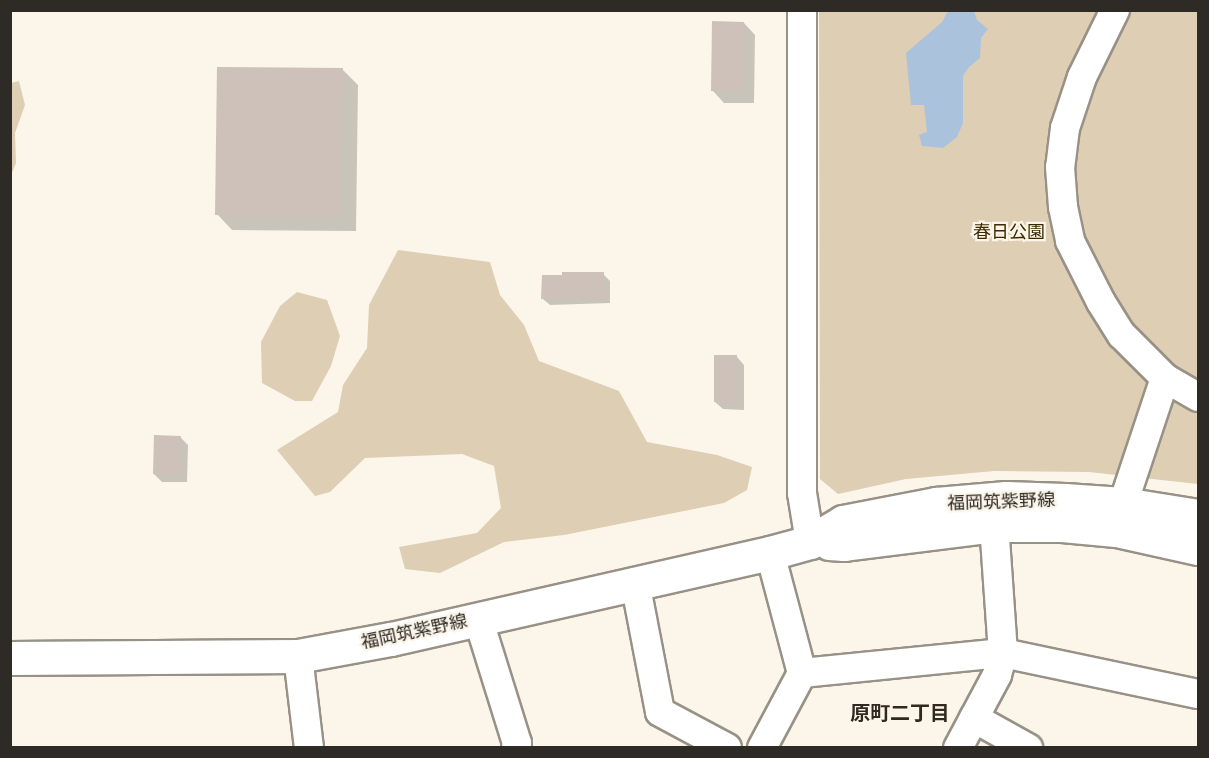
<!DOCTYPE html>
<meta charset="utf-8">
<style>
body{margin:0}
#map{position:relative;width:1209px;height:758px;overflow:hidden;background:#fcf5e9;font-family:"IBM Plex Sans","Noto Sans JP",sans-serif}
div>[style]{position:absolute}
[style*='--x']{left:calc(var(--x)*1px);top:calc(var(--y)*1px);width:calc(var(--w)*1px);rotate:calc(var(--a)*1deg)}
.green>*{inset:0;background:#deceb4}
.water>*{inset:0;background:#abc2dd}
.shadow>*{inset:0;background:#0003}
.building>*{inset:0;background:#cec1ba}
.roads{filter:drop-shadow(2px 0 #989186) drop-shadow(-2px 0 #989186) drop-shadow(0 2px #989186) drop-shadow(0 -2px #989186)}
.minor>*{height:28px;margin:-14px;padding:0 14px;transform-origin:14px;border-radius:14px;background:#fff}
.major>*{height:33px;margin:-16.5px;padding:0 16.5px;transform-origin:16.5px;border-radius:16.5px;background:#fff}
span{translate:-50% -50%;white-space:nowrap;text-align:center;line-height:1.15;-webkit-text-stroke:4.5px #fcf5e9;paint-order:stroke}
.park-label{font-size:18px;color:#3d2901}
.street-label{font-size:18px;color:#2e2b27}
.neighbourhood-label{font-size:20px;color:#2f2920;font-weight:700}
.frame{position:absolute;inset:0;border:12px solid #2e2b27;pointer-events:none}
</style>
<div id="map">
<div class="green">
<div style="clip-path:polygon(819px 11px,1198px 11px,1198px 484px,1089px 472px,994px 471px,906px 479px,838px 494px,820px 479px)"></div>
<div style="clip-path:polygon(19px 81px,25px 105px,15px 133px,16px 163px,11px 175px,11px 83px)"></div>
<div style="clip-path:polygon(398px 250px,490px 262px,500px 295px,524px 325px,539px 361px,619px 391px,647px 442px,717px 455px,752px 467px,747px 490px,724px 503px,564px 535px,504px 542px,440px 573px,405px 569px,399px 547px,477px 533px,501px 508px,494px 466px,462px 454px,365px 458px,330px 492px,315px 496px,277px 450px,338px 412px,343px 385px,367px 348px,369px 305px)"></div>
<div style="clip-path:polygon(297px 292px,327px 300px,340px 336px,331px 366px,312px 401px,295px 401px,262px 383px,261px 342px,280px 306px)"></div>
</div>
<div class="water">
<div style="clip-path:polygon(948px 11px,974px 11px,977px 20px,988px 29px,981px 38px,980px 58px,969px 67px,963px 76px,963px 123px,957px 137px,943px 148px,922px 146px,919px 135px,927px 132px,924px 105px,911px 105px,906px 53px,942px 22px)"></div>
</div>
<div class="shadow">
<div style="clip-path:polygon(744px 23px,755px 35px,754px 103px,724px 103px,713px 91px)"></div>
<div style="clip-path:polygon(343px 70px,358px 85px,356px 231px,232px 230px,217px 214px)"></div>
<div style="clip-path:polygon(603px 274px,610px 281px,610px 303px,550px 305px,543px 299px)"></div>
<div style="clip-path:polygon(737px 357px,744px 365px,744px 410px,723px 409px,715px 402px)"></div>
<div style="clip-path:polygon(180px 437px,188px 445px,187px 482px,162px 482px,154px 474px)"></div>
</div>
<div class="building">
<div style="clip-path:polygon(712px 21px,744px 22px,743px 92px,711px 91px)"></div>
<div style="clip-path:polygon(217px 67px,343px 68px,341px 216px,215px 215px)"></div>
<div style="clip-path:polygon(562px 272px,604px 272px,604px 297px,541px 299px,542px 275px,562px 275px)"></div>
<div style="clip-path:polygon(714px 355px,737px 355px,736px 403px,714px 402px)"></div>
<div style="clip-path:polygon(154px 435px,181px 436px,180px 475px,153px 474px)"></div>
</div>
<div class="roads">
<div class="minor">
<div style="--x:802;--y:10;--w:483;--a:90"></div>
<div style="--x:802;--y:493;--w:50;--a:80.7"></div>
<div style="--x:1115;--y:10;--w:75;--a:116.2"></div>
<div style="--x:1082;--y:77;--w:54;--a:108.4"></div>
<div style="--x:1065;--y:128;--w:39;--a:97"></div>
<div style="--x:1060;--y:167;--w:40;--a:85.7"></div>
<div style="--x:1063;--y:207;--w:35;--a:78"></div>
<div style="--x:1070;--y:241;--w:68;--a:63.1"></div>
<div style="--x:1101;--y:302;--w:39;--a:58"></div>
<div style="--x:1122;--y:335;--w:61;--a:45"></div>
<div style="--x:1165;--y:378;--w:38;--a:30"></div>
<div style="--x:1123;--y:504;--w:133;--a:-71.6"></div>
<div style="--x:770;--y:553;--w:124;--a:75.1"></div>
<div style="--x:635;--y:582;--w:132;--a:79.1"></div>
<div style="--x:660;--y:712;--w:76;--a:28.2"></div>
<div style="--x:478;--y:618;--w:131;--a:72.7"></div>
<div style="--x:517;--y:743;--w:5;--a:101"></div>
<div style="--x:298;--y:656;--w:93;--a:83.2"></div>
<div style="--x:974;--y:718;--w:62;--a:29.1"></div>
<div style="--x:762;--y:748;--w:85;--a:-61.9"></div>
<div style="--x:802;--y:673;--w:202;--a:-5.7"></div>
<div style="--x:1003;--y:653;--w:199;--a:11.9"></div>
<div style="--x:958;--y:748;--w:83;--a:-61.9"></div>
<div style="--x:997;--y:675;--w:23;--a:-75"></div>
<div style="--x:1003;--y:653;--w:128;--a:-94"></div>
</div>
<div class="major">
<div style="--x:829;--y:543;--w:15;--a:4"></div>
<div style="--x:844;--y:544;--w:151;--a:-7.2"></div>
<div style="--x:994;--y:525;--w:68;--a:0"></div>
<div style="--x:1062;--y:525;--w:54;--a:5.3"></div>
<div style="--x:1116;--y:530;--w:84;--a:12.4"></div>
<div style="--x:10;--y:658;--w:288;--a:-0.4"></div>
<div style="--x:298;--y:656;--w:95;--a:-10.4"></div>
<div style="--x:391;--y:639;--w:389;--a:-12.8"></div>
<div style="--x:770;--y:553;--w:41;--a:-15.4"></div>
<div style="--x:810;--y:542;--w:39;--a:-31"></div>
<div style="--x:843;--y:522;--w:95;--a:-11"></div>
<div style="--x:936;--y:504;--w:70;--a:-4.9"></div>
<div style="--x:1006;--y:498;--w:59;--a:1.9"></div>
<div style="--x:1065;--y:500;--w:58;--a:3.9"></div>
<div style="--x:1123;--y:504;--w:76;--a:9.1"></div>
</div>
</div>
<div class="park-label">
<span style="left:1009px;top:232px">春日公園</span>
</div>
<div class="street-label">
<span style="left:1001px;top:502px;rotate:-2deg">福岡筑紫野線</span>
<span style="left:414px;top:632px;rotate:-12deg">福岡筑紫野線</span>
</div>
<div class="neighbourhood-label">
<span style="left:900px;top:712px">原町二丁目</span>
</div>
<div class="frame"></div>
</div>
